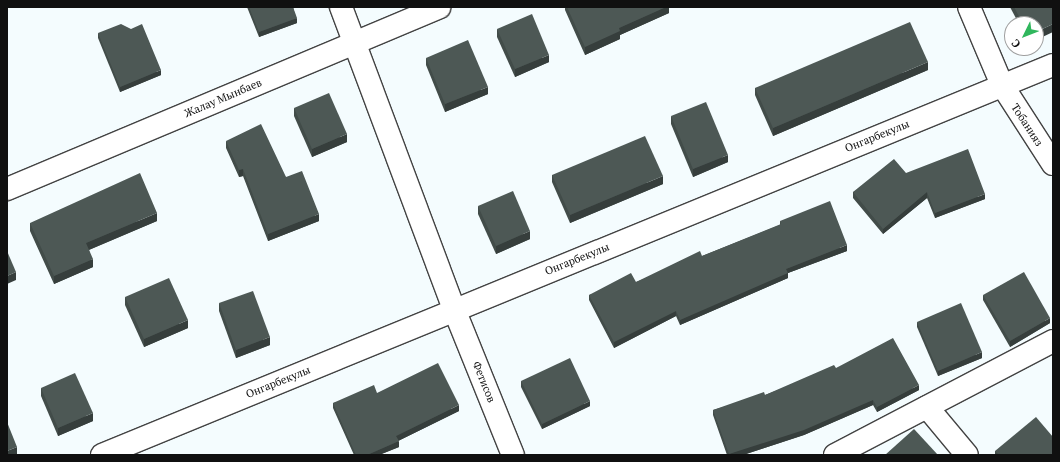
<!DOCTYPE html>
<meta charset="utf-8">
<style>
body{margin:0}
#map{position:relative;width:1060px;height:462px;overflow:hidden;background:#f4fcfe;font-family:"PT Serif",serif}
div>[style]{position:absolute}
[style*='--x']{left:calc(var(--x)*1px);top:calc(var(--y)*1px);width:calc(var(--w)*1px);rotate:calc(var(--a)*1deg)}
.roads{filter:drop-shadow(1px 0 #434343) drop-shadow(-1px 0 #434343) drop-shadow(0 1px #434343) drop-shadow(0 -1px #434343)}
.minor>*{height:22px;margin:-11px;padding:0 11px;transform-origin:11px;border-radius:11px;background:#fff}
.wall>*{inset:0;background:#424c49}
.shaded-wall>*{inset:0;background:#363e3c}
.building>*{inset:0;background:#4d5855}
span{translate:-50% -50%;white-space:nowrap;text-align:center;line-height:1.15;-webkit-text-stroke:4px #fff;paint-order:stroke}
.street-label{font-size:11px;color:#101010}
.frame{position:absolute;inset:0;border:8px solid #101010;pointer-events:none}
.north{position:absolute;left:1004px;top:16px;width:40px;height:40px;box-sizing:border-box;background:#fff;border:1px solid #9f9f9f;border-radius:50%;rotate:227deg;font-size:11px;font-weight:700;line-height:16px;text-align:center;color:#101010}
.north::after{content:'';display:block;margin:auto;width:14px;height:18px;background:#30b75d;clip-path:polygon(50% 0,100% 100%,50% 72%,0 100%)}
</style>
<div id="map">
<div class="roads">
<div class="minor">
<div style="--x:341;--y:7;--w:322;--a:69.5"></div>
<div style="--x:454;--y:309;--w:157;--a:68"></div>
<div style="--x:969;--y:7;--w:85;--a:67.1"></div>
<div style="--x:1002;--y:85;--w:94;--a:57.2"></div>
<div style="--x:7;--y:189;--w:469;--a:-22.8"></div>
<div style="--x:927;--y:407;--w:62;--a:50.2"></div>
<div style="--x:102;--y:455;--w:1028;--a:-22.3"></div>
<div style="--x:835;--y:455;--w:246;--a:-27.6"></div>
</div>
</div>
<div class="wall">
<div style="clip-path:polygon(247px 7px,293px 7px,297px 23px,259px 37px)"></div>
<div style="clip-path:polygon(565px 7px,669px 7px,669px 13px,620px 35px,620px 39px,585px 55px,565px 10px)"></div>
<div style="clip-path:polygon(1010px 7px,1053px 7px,1036px 24px,1019px 24px)"></div>
<div style="clip-path:polygon(497px 29px,549px 62px,515px 77px,497px 37px)"></div>
<div style="clip-path:polygon(98px 33px,161px 75px,120px 92px,98px 38px)"></div>
<div style="clip-path:polygon(426px 58px,488px 94px,445px 112px,426px 65px)"></div>
<div style="clip-path:polygon(928px 70px,773px 136px,755px 95px,755px 88px)"></div>
<div style="clip-path:polygon(294px 108px,347px 142px,312px 157px,294px 116px)"></div>
<div style="clip-path:polygon(671px 116px,728px 162px,693px 177px,671px 124px)"></div>
<div style="clip-path:polygon(226px 141px,286px 177px,319px 221px,268px 241px,243px 176px,239px 177px,226px 148px)"></div>
<div style="clip-path:polygon(906px 173px,985px 199px,935px 218px,927px 198px,883px 234px,853px 198px,853px 192px)"></div>
<div style="clip-path:polygon(552px 175px,663px 184px,570px 223px,552px 182px)"></div>
<div style="clip-path:polygon(478px 206px,530px 239px,496px 254px,478px 214px)"></div>
<div style="clip-path:polygon(157px 221px,89px 250px,93px 267px,54px 284px,30px 231px,30px 223px)"></div>
<div style="clip-path:polygon(780px 221px,847px 251px,788px 273px,788px 278px,680px 325px,676px 316px,614px 348px,589px 300px,589px 295px,636px 282px,702px 256px,780px 225px)"></div>
<div style="clip-path:polygon(983px 295px,1050px 323px,1010px 347px,983px 300px)"></div>
<div style="clip-path:polygon(125px 297px,188px 328px,144px 347px,125px 305px)"></div>
<div style="clip-path:polygon(219px 303px,270px 345px,236px 358px,219px 311px)"></div>
<div style="clip-path:polygon(917px 322px,982px 358px,938px 376px,917px 327px)"></div>
<div style="clip-path:polygon(836px 368px,919px 390px,877px 412px,873px 405px,804px 435px,743px 455px,727px 455px,713px 415px,713px 410px,765px 395px)"></div>
<div style="clip-path:polygon(521px 381px,590px 406px,542px 429px,521px 387px)"></div>
<div style="clip-path:polygon(41px 388px,93px 421px,58px 436px,41px 396px)"></div>
<div style="clip-path:polygon(377px 393px,459px 411px,398px 441px,399px 447px,379px 455px,354px 455px,333px 408px,333px 403px)"></div>
<div style="clip-path:polygon(995px 451px,1053px 455px,995px 455px)"></div>
</div>
<div class="shaded-wall">
<div style="clip-path:polygon(666px 7px,669px 7px,669px 13px,620px 35px,620px 39px,585px 55px,585px 47px,619px 28px)"></div>
<div style="clip-path:polygon(297px 18px,297px 23px,259px 37px,259px 32px)"></div>
<div style="clip-path:polygon(1053px 24px,1053px 32px,1036px 40px,1036px 32px)"></div>
<div style="clip-path:polygon(549px 55px,549px 62px,515px 77px,515px 69px)"></div>
<div style="clip-path:polygon(928px 62px,928px 70px,773px 136px,773px 128px)"></div>
<div style="clip-path:polygon(161px 70px,161px 75px,120px 92px,120px 87px)"></div>
<div style="clip-path:polygon(488px 87px,488px 94px,445px 112px,445px 104px)"></div>
<div style="clip-path:polygon(347px 134px,347px 142px,312px 157px,312px 149px)"></div>
<div style="clip-path:polygon(728px 155px,728px 162px,693px 177px,693px 169px)"></div>
<div style="clip-path:polygon(243px 169px,243px 176px,239px 177px,239px 170px)"></div>
<div style="clip-path:polygon(663px 176px,663px 184px,570px 223px,570px 215px)"></div>
<div style="clip-path:polygon(927px 192px,927px 198px,883px 234px,883px 229px)"></div>
<div style="clip-path:polygon(985px 194px,985px 199px,935px 218px,935px 213px)"></div>
<div style="clip-path:polygon(157px 213px,157px 221px,86px 251px,86px 243px)"></div>
<div style="clip-path:polygon(319px 214px,319px 221px,268px 241px,268px 234px)"></div>
<div style="clip-path:polygon(530px 231px,530px 239px,496px 254px,496px 246px)"></div>
<div style="clip-path:polygon(847px 245px,847px 251px,788px 273px,788px 278px,680px 325px,680px 320px,786px 269px)"></div>
<div style="clip-path:polygon(93px 259px,93px 267px,54px 284px,54px 276px)"></div>
<div style="clip-path:polygon(16px 272px,16px 280px,7px 284px,7px 276px)"></div>
<div style="clip-path:polygon(676px 311px,676px 316px,614px 348px,614px 342px)"></div>
<div style="clip-path:polygon(1050px 318px,1050px 323px,1010px 347px,1010px 341px)"></div>
<div style="clip-path:polygon(188px 320px,188px 328px,144px 347px,144px 339px)"></div>
<div style="clip-path:polygon(270px 337px,270px 345px,236px 358px,236px 350px)"></div>
<div style="clip-path:polygon(982px 352px,982px 358px,938px 376px,938px 371px)"></div>
<div style="clip-path:polygon(919px 385px,919px 390px,877px 412px,877px 407px)"></div>
<div style="clip-path:polygon(873px 400px,873px 405px,804px 435px,743px 455px,729px 455px,729px 454px)"></div>
<div style="clip-path:polygon(590px 401px,590px 406px,542px 429px,542px 424px)"></div>
<div style="clip-path:polygon(459px 405px,459px 411px,396px 442px,396px 436px)"></div>
<div style="clip-path:polygon(93px 413px,93px 421px,58px 436px,58px 428px)"></div>
<div style="clip-path:polygon(399px 441px,399px 447px,379px 455px,367px 455px)"></div>
<div style="clip-path:polygon(17px 447px,17px 455px,7px 455px,7px 451px)"></div>
</div>
<div class="building">
<div style="clip-path:polygon(249px 7px,293px 7px,297px 18px,259px 32px)"></div>
<div style="clip-path:polygon(567px 7px,666px 7px,619px 28px,620px 31px,585px 47px)"></div>
<div style="clip-path:polygon(1014px 7px,1053px 7px,1053px 24px,1036px 32px,1036px 24px,1023px 24px)"></div>
<div style="clip-path:polygon(532px 14px,549px 55px,515px 69px,497px 29px)"></div>
<div style="clip-path:polygon(910px 22px,928px 62px,773px 128px,755px 88px)"></div>
<div style="clip-path:polygon(121px 24px,131px 29px,142px 24px,161px 70px,120px 87px,98px 33px)"></div>
<div style="clip-path:polygon(468px 40px,488px 87px,445px 104px,426px 58px)"></div>
<div style="clip-path:polygon(329px 93px,347px 134px,312px 149px,294px 108px)"></div>
<div style="clip-path:polygon(706px 102px,728px 155px,693px 169px,671px 116px)"></div>
<div style="clip-path:polygon(261px 124px,286px 177px,302px 171px,319px 214px,268px 234px,243px 169px,239px 170px,226px 141px)"></div>
<div style="clip-path:polygon(645px 136px,663px 176px,570px 215px,552px 175px)"></div>
<div style="clip-path:polygon(968px 149px,985px 194px,935px 213px,927px 192px,883px 229px,853px 192px,894px 159px,906px 173px)"></div>
<div style="clip-path:polygon(140px 173px,157px 213px,86px 243px,93px 259px,54px 276px,30px 223px)"></div>
<div style="clip-path:polygon(513px 191px,530px 231px,496px 246px,478px 206px)"></div>
<div style="clip-path:polygon(830px 201px,847px 245px,786px 269px,788px 273px,680px 320px,676px 311px,614px 342px,589px 295px,631px 273px,636px 282px,700px 251px,702px 256px,781px 224px,780px 221px)"></div>
<div style="clip-path:polygon(7px 251px,16px 272px,7px 276px)"></div>
<div style="clip-path:polygon(1024px 272px,1050px 318px,1010px 341px,983px 295px)"></div>
<div style="clip-path:polygon(169px 278px,188px 320px,144px 339px,125px 297px)"></div>
<div style="clip-path:polygon(253px 291px,270px 337px,236px 350px,219px 303px)"></div>
<div style="clip-path:polygon(961px 303px,982px 352px,938px 371px,917px 322px)"></div>
<div style="clip-path:polygon(893px 338px,919px 385px,877px 407px,873px 400px,804px 430px,729px 454px,713px 410px,764px 392px,765px 395px,834px 365px,836px 368px)"></div>
<div style="clip-path:polygon(570px 358px,590px 401px,542px 424px,521px 381px)"></div>
<div style="clip-path:polygon(438px 363px,459px 405px,396px 436px,399px 441px,367px 455px,356px 455px,333px 403px,374px 385px,377px 393px)"></div>
<div style="clip-path:polygon(75px 373px,93px 413px,58px 428px,41px 388px)"></div>
<div style="clip-path:polygon(1036px 417px,1053px 437px,1053px 455px,999px 455px,995px 451px)"></div>
<div style="clip-path:polygon(7px 422px,17px 447px,7px 451px)"></div>
<div style="clip-path:polygon(914px 429px,938px 455px,885px 455px)"></div>
</div>
<div class="street-label">
<span style="left:223px;top:98px;rotate:-23deg">Жалау Мынбаев</span>
<span style="left:1027px;top:125px;rotate:57deg">Тобанияз</span>
<span style="left:877px;top:136px;rotate:-22deg">Онгарбекулы</span>
<span style="left:577px;top:259px;rotate:-22deg">Онгарбекулы</span>
<span style="left:278px;top:382px;rotate:-22deg">Онгарбекулы</span>
<span style="left:484px;top:382px;rotate:68deg">Фетисов</span>
</div>
<div class="frame"></div>
<div class="north">С</div>
</div>
